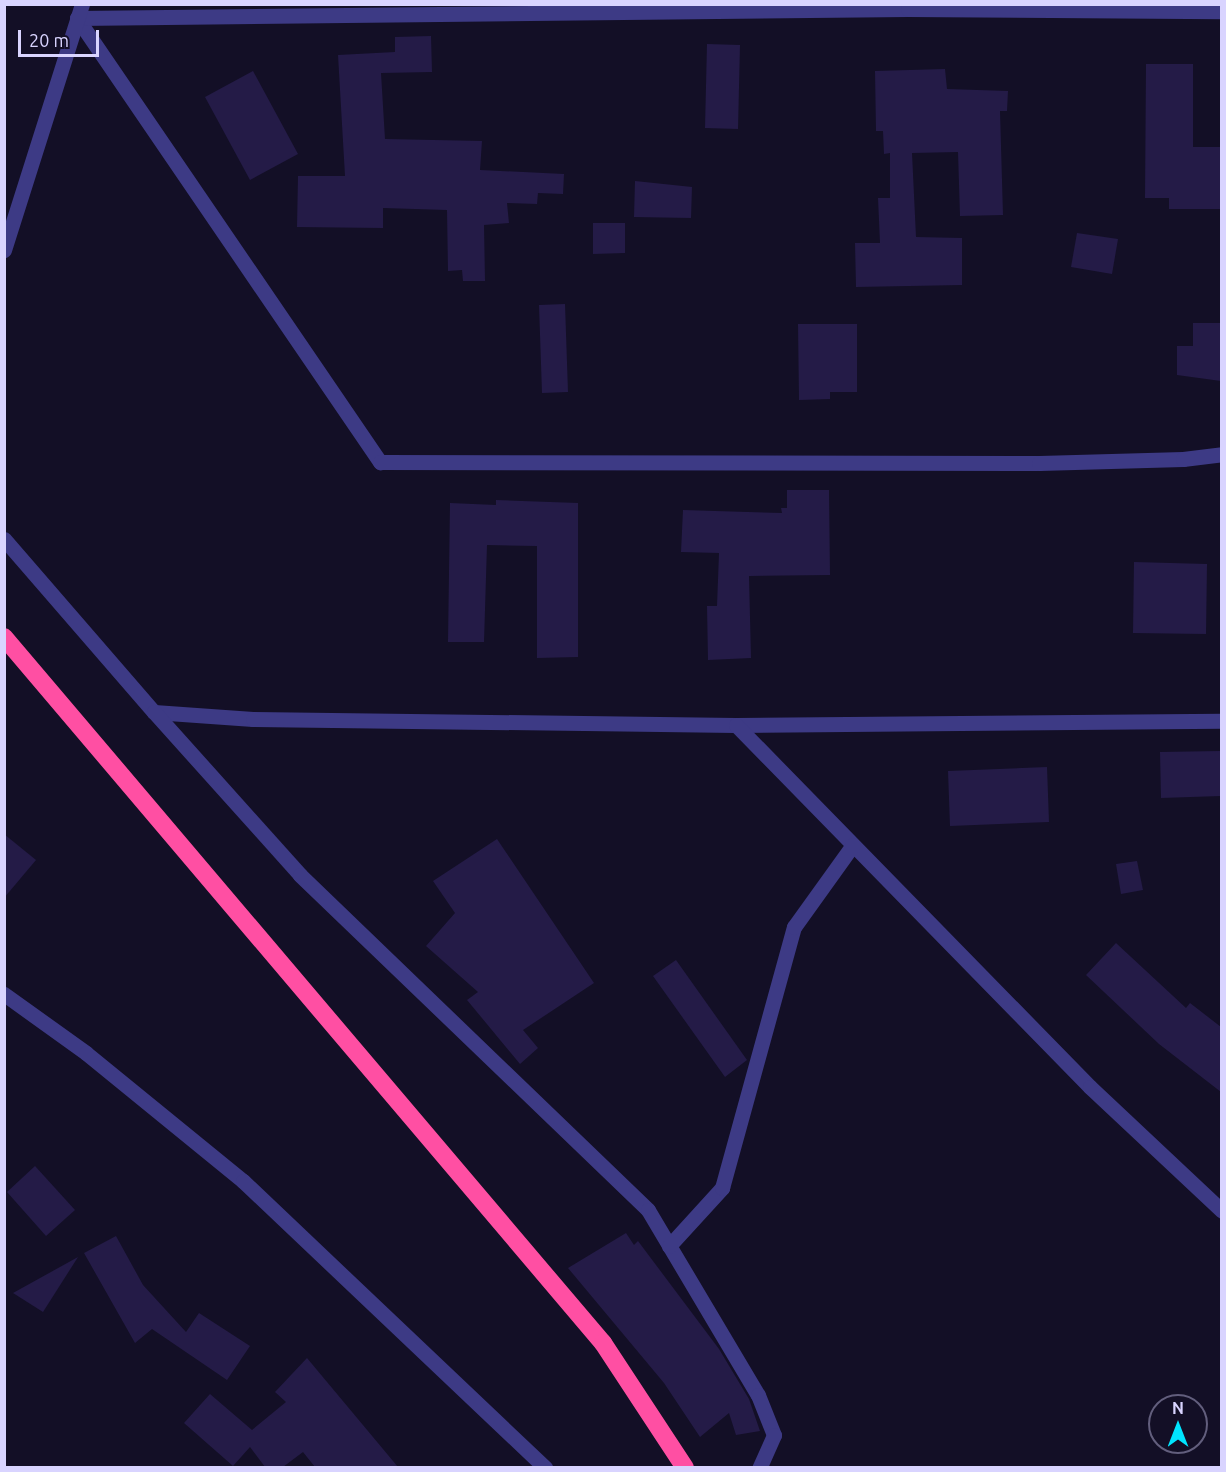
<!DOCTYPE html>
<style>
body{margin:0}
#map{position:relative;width:1226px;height:1472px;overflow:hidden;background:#130f26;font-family:Ubuntu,sans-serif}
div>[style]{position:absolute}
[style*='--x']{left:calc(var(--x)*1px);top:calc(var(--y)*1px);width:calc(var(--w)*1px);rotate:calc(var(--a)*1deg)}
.building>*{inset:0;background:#241b47}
.street>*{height:15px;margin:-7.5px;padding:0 7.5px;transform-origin:7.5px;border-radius:7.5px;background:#3d3a85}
.highway>*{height:18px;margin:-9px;padding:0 9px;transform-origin:9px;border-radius:9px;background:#ff4fa3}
span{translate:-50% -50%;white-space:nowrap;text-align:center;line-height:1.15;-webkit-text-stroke:4.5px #130f26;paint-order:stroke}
.frame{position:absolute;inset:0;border:6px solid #d9d4ff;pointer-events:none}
.north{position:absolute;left:1148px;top:1394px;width:60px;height:60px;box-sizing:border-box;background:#130f26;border:2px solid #625e7d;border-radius:50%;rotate:0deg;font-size:16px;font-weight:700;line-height:24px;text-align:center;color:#d9d4ff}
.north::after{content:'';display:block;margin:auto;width:21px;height:27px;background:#00e5ff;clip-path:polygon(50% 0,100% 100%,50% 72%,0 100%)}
.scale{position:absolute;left:18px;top:30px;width:81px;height:27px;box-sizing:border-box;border:3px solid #d9d4ff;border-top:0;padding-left:8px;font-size:18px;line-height:21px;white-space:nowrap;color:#d9d4ff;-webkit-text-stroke:4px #130f26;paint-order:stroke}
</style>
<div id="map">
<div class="building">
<div style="clip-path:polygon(431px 36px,432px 72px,381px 73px,385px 139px,482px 141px,480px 170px,564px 174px,563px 194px,538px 193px,537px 204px,507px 203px,509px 223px,484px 225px,485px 281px,463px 281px,462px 270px,448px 271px,447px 210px,383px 208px,383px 228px,297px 227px,298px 176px,345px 176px,338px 55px,395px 52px,395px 37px)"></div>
<div style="clip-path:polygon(707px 44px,740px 45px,738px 129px,705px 128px)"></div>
<div style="clip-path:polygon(1146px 64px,1193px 64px,1193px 147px,1221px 147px,1221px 209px,1169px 209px,1169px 198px,1145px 198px)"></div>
<div style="clip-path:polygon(945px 69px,947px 89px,1008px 91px,1007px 111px,1000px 111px,1003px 215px,960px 216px,958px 152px,912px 153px,916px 237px,962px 238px,962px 285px,856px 287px,855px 243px,880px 243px,878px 198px,890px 198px,890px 153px,884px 154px,883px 131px,876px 131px,875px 71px)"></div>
<div style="clip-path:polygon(253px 71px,298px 154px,250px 180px,205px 97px)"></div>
<div style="clip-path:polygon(635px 181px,692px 187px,691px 218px,634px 217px)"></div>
<div style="clip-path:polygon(593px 223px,625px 223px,625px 253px,593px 254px)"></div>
<div style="clip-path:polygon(1077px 233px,1118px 239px,1112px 274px,1071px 267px)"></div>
<div style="clip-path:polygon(565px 304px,568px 392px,542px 393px,539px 305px)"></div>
<div style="clip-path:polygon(1193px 323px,1221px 323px,1221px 381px,1177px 375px,1177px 346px,1193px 346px)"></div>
<div style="clip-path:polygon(798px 324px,857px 324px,857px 392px,830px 392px,830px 399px,799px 400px)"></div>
<div style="clip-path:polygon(787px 490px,829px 490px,830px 575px,749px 576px,751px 658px,708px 660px,707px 606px,717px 606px,719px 553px,681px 552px,683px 510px,782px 513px,781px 508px,787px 508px)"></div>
<div style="clip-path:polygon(496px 500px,578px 503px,578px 657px,537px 658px,537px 546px,487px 545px,484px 642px,448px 642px,450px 503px,496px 505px)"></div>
<div style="clip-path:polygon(1134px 562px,1207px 564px,1206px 634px,1133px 633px)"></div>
<div style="clip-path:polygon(1220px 751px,1221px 796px,1161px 798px,1160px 752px)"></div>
<div style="clip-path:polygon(1047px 767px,1049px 822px,950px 826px,948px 771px)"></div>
<div style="clip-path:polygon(4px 834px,36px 860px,4px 898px)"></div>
<div style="clip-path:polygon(497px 839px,594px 983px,523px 1030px,538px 1048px,520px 1064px,467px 1000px,478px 992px,426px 946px,455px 913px,433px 881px)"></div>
<div style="clip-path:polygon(1137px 861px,1143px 890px,1121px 894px,1116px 864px)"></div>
<div style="clip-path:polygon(1116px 943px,1186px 1008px,1190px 1003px,1221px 1027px,1221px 1092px,1159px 1044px,1086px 975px)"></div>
<div style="clip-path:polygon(676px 960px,747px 1060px,725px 1077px,653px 976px)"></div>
<div style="clip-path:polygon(35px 1166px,75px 1210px,46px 1236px,7px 1192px)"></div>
<div style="clip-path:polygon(626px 1233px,634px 1245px,638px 1241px,719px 1349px,749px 1399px,760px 1431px,736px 1435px,729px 1413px,700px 1437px,664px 1383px,568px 1268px)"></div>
<div style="clip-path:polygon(116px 1236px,143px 1285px,186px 1332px,199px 1313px,250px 1346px,227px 1380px,152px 1329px,135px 1343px,84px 1253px)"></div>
<div style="clip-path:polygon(78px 1257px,43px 1312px,13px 1293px)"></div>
<div style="clip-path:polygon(307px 1358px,398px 1467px,315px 1467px,303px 1452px,283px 1467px,265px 1467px,250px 1447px,233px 1466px,184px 1423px,210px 1394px,252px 1430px,286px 1402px,275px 1392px)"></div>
</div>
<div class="street">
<div style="--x:77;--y:18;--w:538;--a:55.69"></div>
<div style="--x:380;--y:462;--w:659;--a:0.09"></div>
<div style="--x:1039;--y:463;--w:144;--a:-1.6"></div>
<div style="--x:1183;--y:459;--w:39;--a:-7"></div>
<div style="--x:77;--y:18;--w:831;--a:-0.62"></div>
<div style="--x:908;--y:9;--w:314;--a:0.4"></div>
<div style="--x:4;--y:250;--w:258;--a:-72.4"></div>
<div style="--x:4;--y:539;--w:229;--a:49.1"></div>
<div style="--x:154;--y:712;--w:99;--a:4"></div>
<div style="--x:253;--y:719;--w:483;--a:0.7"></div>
<div style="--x:736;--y:725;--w:486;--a:-0.5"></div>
<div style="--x:154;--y:712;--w:219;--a:48.1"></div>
<div style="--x:300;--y:875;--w:483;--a:43.9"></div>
<div style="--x:648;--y:1210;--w:215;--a:59.3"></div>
<div style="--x:758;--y:1395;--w:43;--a:68.2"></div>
<div style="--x:774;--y:1435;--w:36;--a:114"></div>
<div style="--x:736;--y:725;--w:506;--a:45.64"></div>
<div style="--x:1090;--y:1087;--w:181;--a:43.2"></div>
<div style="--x:4;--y:994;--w:101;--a:35.7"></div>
<div style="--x:86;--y:1053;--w:203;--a:39.2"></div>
<div style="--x:243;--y:1181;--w:417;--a:43.5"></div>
<div style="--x:669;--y:1246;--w:79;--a:-47.6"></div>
<div style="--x:722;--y:1188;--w:271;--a:-74.6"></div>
<div style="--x:794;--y:927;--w:101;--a:-54.3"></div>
</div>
<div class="highway">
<div style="--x:4;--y:637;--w:926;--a:49.69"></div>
<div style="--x:603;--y:1343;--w:149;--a:56.7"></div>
</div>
<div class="frame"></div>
<div class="north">N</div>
<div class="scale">20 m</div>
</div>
